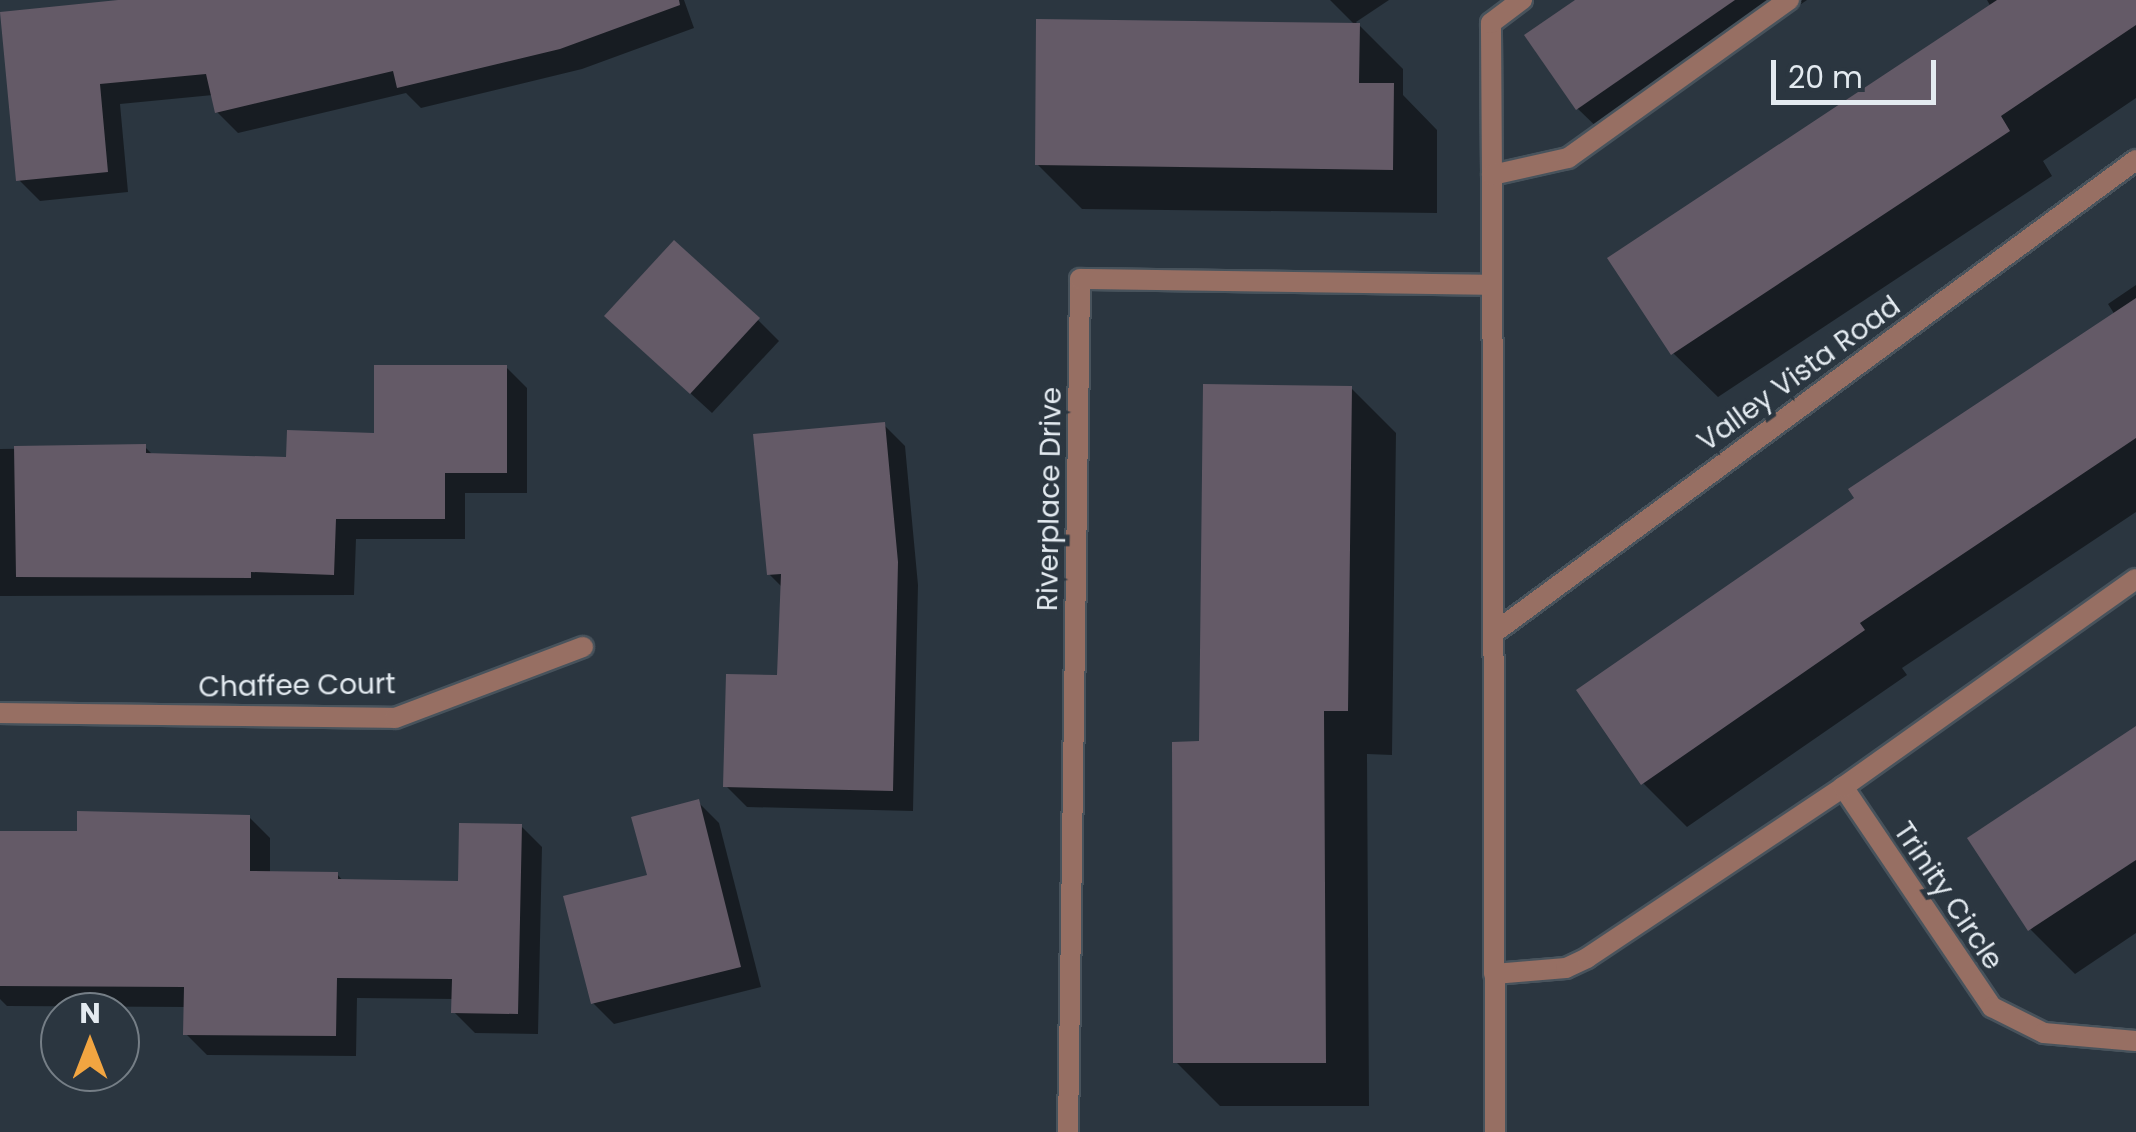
<!DOCTYPE html>
<style>
body{margin:0}
#map{position:relative;width:2136px;height:1132px;overflow:hidden;background:#2b3640;font-family:Poppins,sans-serif}
div>[style]{position:absolute}
[style*='--x']{left:calc(var(--x)*1px);top:calc(var(--y)*1px);width:calc(var(--w)*1px);rotate:calc(var(--a)*1deg)}
.shadow>*{inset:0;background:#0007}
.building>*{inset:0;background:#645a67}
.roads{filter:drop-shadow(2px 0 #48535c) drop-shadow(-2px 0 #48535c) drop-shadow(0 2px #48535c) drop-shadow(0 -2px #48535c)}
.lane>*{height:20px;margin:-10px;padding:0 10px;transform-origin:10px;border-radius:10px;background:#976f63}
.street>*{height:20px;margin:-10px;padding:0 10px;transform-origin:10px;border-radius:10px;background:#976f63}
span{translate:-50% -50%;white-space:nowrap;text-align:center;line-height:1.15;-webkit-text-stroke:9px #2b3640;paint-order:stroke}
.street-label{font-size:28px;color:#e3eaf0}
.north{position:absolute;left:40px;top:992px;width:100px;height:100px;box-sizing:border-box;background:#2b3640;border:2px solid #757e86;border-radius:50%;rotate:0deg;font-size:28px;font-weight:700;line-height:40px;text-align:center;color:#e3eaf0}
.north::after{content:'';display:block;margin:auto;width:35px;height:45px;background:#f2a541;clip-path:polygon(50% 0,100% 100%,50% 72%,0 100%)}
.scale{position:absolute;left:1771px;top:60px;width:165px;height:45px;box-sizing:border-box;border:5px solid #e3eaf0;border-top:0;padding-left:12px;font-size:30px;line-height:35px;white-space:nowrap;color:#e3eaf0;-webkit-text-stroke:8px #2b3640;paint-order:stroke}
</style>
<div id="map">
<div class="shadow">
<div style="clip-path:polygon(194px 0,684px 0,694px 28px,582px 69px,421px 108px,406px 93px,238px 133px,217px 112px,213px 95px,120px 104px,128px 192px,40px 201px,19px 180px,2px 14px)"></div>
<div style="clip-path:polygon(1330px 0,1389px 0,1356px 22px,1403px 69px,1403px 95px,1437px 130px,1437px 213px,1082px 209px,1037px 164px,1355px 25px)"></div>
<div style="clip-path:polygon(1579px 0,1807px 0,1608px 138px,1578px 109px,1527px 36px)"></div>
<div style="clip-path:polygon(1987px 0,2136px 0,2136px 98px,2043px 161px,2052px 176px,1718px 397px,1673px 353px,1991px 7px)"></div>
<div style="clip-path:polygon(2136px 285px,2136px 512px,1902px 668px,1907px 675px,1687px 827px,1643px 783px,1858px 498px,2115px 315px,2108px 304px)"></div>
<div style="clip-path:polygon(758px 320px,779px 341px,712px 413px,629px 337px)"></div>
<div style="clip-path:polygon(506px 367px,527px 388px,527px 493px,465px 493px,465px 539px,356px 539px,354px 595px,0 596px,0 449px,145px 447px,154px 456px,288px 460px,377px 435px)"></div>
<div style="clip-path:polygon(1351px 388px,1396px 433px,1392px 755px,1367px 754px,1369px 1106px,1220px 1106px,1176px 1062px)"></div>
<div style="clip-path:polygon(884px 425px,905px 446px,918px 585px,913px 811px,747px 807px,726px 786px,780px 677px,783px 588px,769px 574px)"></div>
<div style="clip-path:polygon(2136px 729px,2136px 933px,2075px 974px,2030px 929px)"></div>
<div style="clip-path:polygon(698px 802px,719px 823px,761px 987px,614px 1024px,593px 1003px,650px 877px)"></div>
<div style="clip-path:polygon(249px 817px,270px 838px,270px 873px,337px 874px,344px 882px,461px 883px,521px 826px,542px 847px,538px 1034px,475px 1033px,454px 1012px,454px 999px,357px 998px,356px 1056px,207px 1055px,186px 1034px,186px 1007px,7px 1006px,0 999px,0 832px,79px 834px)"></div>
</div>
<div class="building">
<div style="clip-path:polygon(118px 0,679px 0,680px 5px,560px 49px,397px 88px,393px 71px,215px 113px,206px 74px,100px 84px,108px 172px,16px 181px,0 12px)"></div>
<div style="clip-path:polygon(1575px 0,1735px 0,1576px 110px,1524px 35px)"></div>
<div style="clip-path:polygon(1997px 0,2136px 0,2136px 25px,2001px 116px,2010px 131px,1671px 355px,1607px 258px)"></div>
<div style="clip-path:polygon(1036px 19px,1360px 23px,1359px 83px,1394px 83px,1393px 170px,1035px 165px)"></div>
<div style="clip-path:polygon(674px 240px,760px 318px,690px 394px,604px 316px)"></div>
<div style="clip-path:polygon(2136px 298px,2136px 438px,1860px 623px,1865px 630px,1641px 785px,1576px 690px,1854px 498px,1848px 489px)"></div>
<div style="clip-path:polygon(374px 365px,507px 365px,507px 473px,445px 473px,445px 519px,336px 519px,334px 575px,251px 572px,251px 578px,16px 577px,14px 446px,146px 444px,146px 453px,286px 457px,287px 430px,374px 433px)"></div>
<div style="clip-path:polygon(1203px 384px,1352px 386px,1348px 711px,1324px 711px,1326px 1063px,1173px 1063px,1172px 742px,1199px 741px)"></div>
<div style="clip-path:polygon(885px 422px,898px 562px,893px 791px,723px 787px,726px 674px,777px 675px,781px 574px,767px 575px,753px 434px)"></div>
<div style="clip-path:polygon(2136px 726px,2136px 860px,2028px 931px,1967px 838px)"></div>
<div style="clip-path:polygon(699px 799px,741px 967px,591px 1004px,563px 896px,647px 875px,631px 817px)"></div>
<div style="clip-path:polygon(77px 811px,250px 815px,250px 871px,338px 872px,338px 879px,458px 881px,459px 823px,522px 824px,518px 1014px,451px 1013px,452px 979px,337px 978px,336px 1036px,183px 1035px,184px 987px,0 986px,0 831px,77px 831px)"></div>
</div>
<div class="roads">
<div class="lane">
<div style="--x:1492;--y:175;--w:152;--a:-90.4"></div>
<div style="--x:1491;--y:23;--w:39;--a:-37"></div>
<div style="--x:1495;--y:632;--w:796;--a:-36.37"></div>
<div style="--x:1843;--y:787;--w:266;--a:55.9"></div>
<div style="--x:1992;--y:1007;--w:58;--a:26.6"></div>
<div style="--x:2044;--y:1033;--w:92;--a:5"></div>
<div style="--x:1494;--y:974;--w:72;--a:-4.8"></div>
<div style="--x:1566;--y:968;--w:23;--a:-25"></div>
<div style="--x:1587;--y:958;--w:308;--a:-33.7"></div>
<div style="--x:1843;--y:787;--w:359;--a:-35.4"></div>
<div style="--x:1068;--y:1132;--w:853;--a:-89.19"></div>
<div style="--x:1080;--y:279;--w:412;--a:0.8"></div>
<div style="--x:1495;--y:1132;--w:957;--a:-90.18"></div>
<div style="--x:1492;--y:175;--w:78;--a:-12.6"></div>
<div style="--x:1568;--y:158;--w:272;--a:-35.6"></div>
</div>
<div class="street">
<div style="--x:0;--y:713;--w:395;--a:0.7"></div>
<div style="--x:395;--y:718;--w:201;--a:-20.7"></div>
</div>
</div>
<div class="street-label">
<span style="left:1799px;top:374px;rotate:-36deg">Valley Vista Road</span>
<span style="left:1050px;top:499px;rotate:-89deg">Riverplace Drive</span>
<span style="left:297px;top:686px;rotate:-1deg">Chaffee Court</span>
<span style="left:1948px;top:896px;rotate:56deg">Trinity Circle</span>
</div>
<div class="north">N</div>
<div class="scale">20 m</div>
</div>
